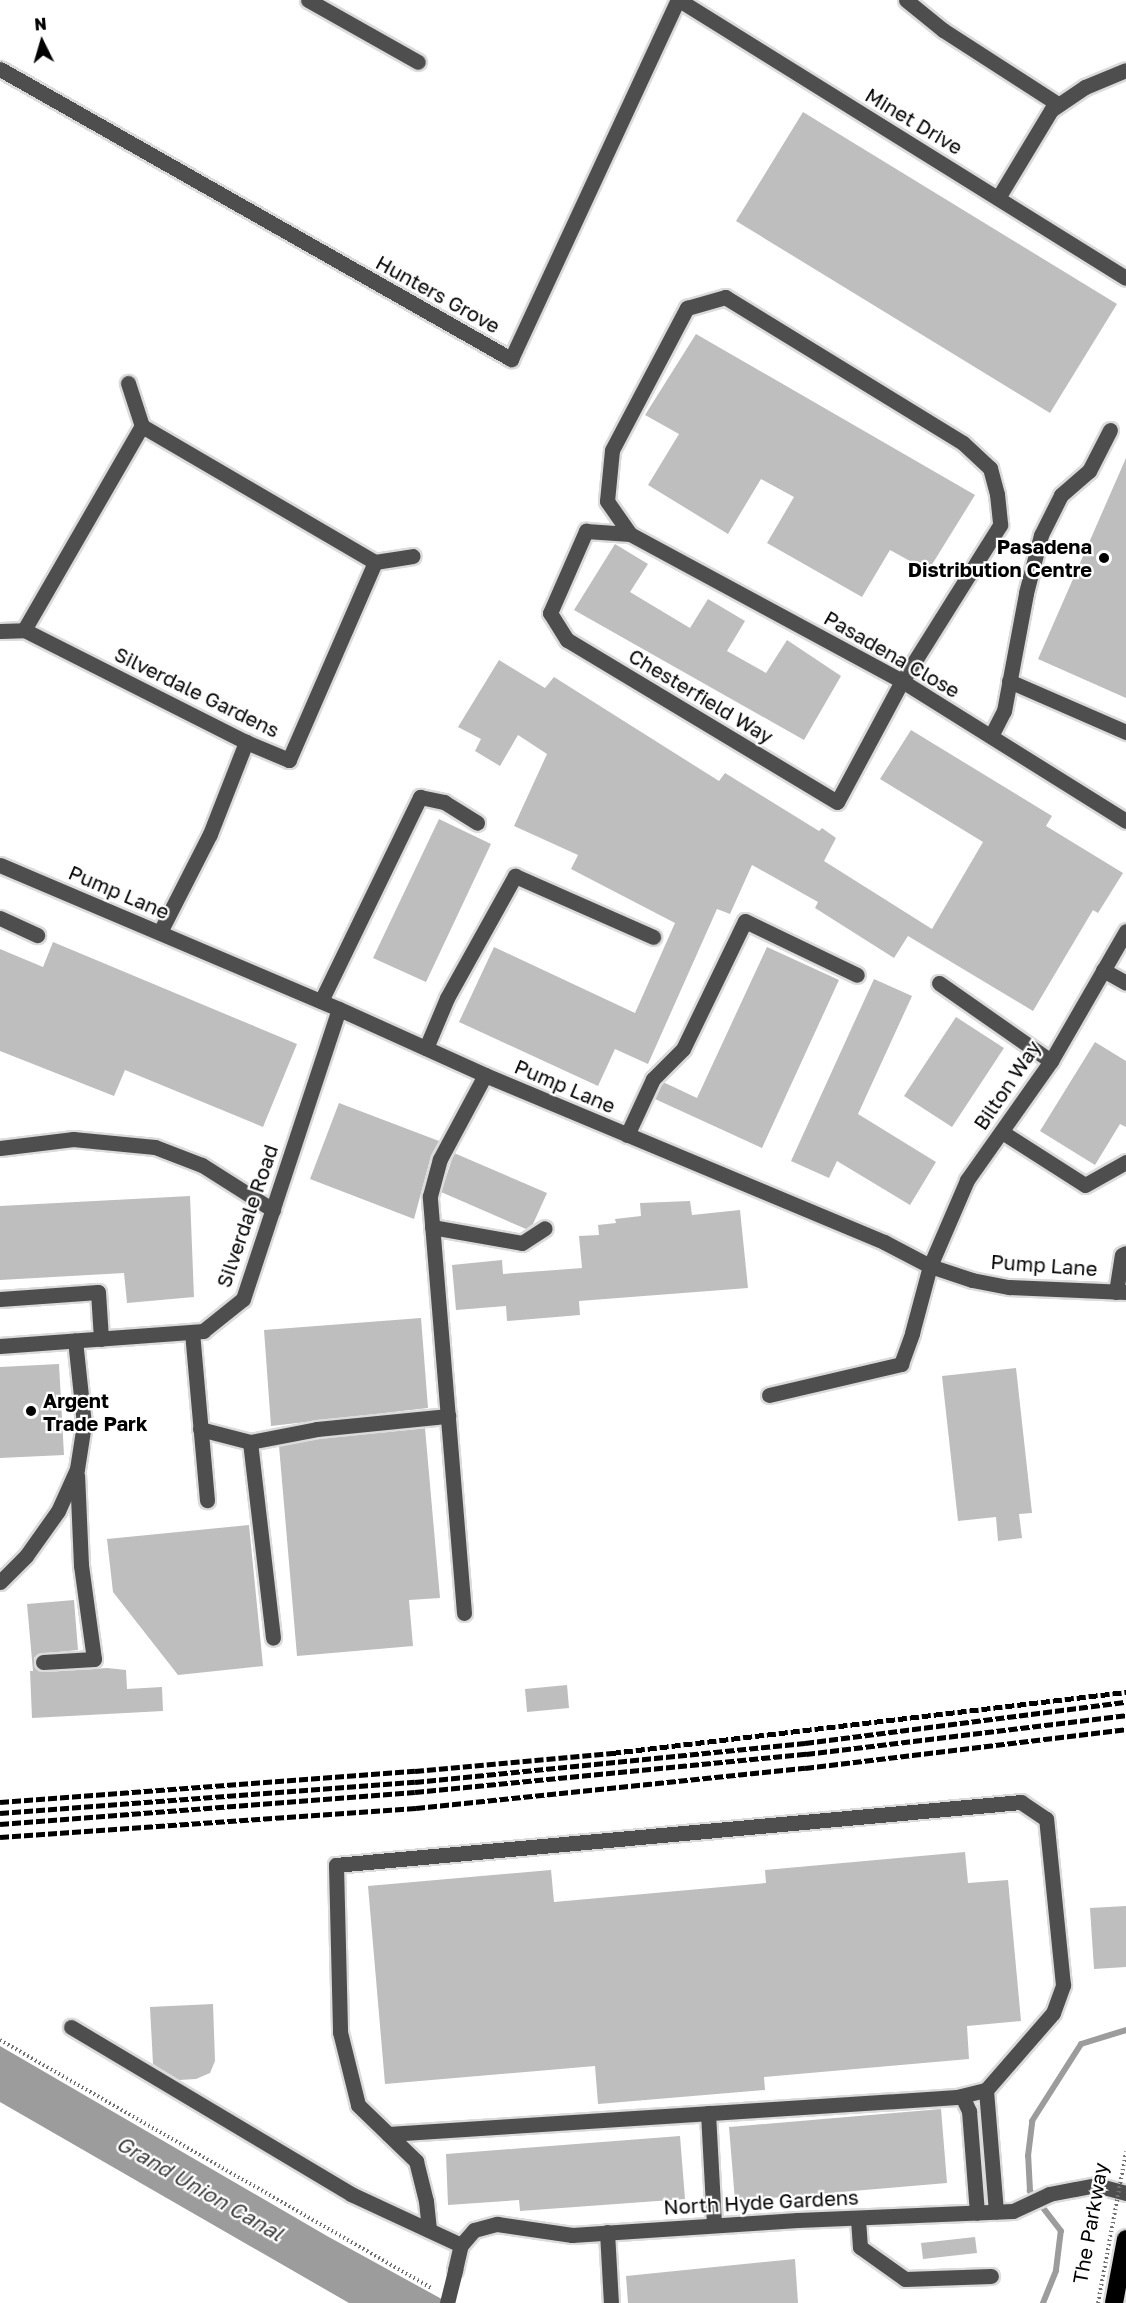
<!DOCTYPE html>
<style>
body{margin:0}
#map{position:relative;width:1126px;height:2303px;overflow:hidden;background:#fff;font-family:"Golos Text",sans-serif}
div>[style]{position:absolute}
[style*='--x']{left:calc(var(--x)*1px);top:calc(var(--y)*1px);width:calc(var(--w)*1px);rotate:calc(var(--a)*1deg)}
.water>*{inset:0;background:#9c9c9c}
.stream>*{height:6px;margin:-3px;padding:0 3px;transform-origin:3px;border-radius:3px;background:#9c9c9c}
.building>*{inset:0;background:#bebebe}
.path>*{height:4px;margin-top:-2px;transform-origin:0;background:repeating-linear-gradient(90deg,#707070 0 1.5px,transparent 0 4.5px)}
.roads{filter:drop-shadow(2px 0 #dbdbdb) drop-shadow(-2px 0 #dbdbdb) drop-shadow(0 2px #dbdbdb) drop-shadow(0 -2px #dbdbdb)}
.minor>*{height:15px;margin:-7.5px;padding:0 7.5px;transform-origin:7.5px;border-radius:7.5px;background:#4e4e4e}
.highway>*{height:18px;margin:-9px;padding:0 9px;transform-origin:9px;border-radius:9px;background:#000}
.rail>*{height:4.5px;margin-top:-2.25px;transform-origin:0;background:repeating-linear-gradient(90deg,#000 0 9px,transparent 0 12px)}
.path-bridge>*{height:4px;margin-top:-2px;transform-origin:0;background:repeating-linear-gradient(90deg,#707070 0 1.5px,transparent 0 4.5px)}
.minor-bridge>*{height:15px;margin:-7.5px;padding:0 7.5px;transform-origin:7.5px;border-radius:7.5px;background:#4e4e4e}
.dots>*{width:16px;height:16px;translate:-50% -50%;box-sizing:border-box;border:3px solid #fff;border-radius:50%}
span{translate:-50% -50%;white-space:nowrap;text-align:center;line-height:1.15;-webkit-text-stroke:4.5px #fff;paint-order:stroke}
.street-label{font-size:20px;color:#000}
.poi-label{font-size:20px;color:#000;font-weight:700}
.right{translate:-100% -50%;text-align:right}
.left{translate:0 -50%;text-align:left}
.water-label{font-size:21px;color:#3d3d3d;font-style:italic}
.north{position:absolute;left:12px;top:12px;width:60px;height:60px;-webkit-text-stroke:4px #fff;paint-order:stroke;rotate:355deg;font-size:16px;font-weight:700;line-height:24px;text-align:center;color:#000}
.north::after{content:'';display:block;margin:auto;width:21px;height:27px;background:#000;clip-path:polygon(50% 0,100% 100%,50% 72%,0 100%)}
</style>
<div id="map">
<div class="water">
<div style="clip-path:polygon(0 2046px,327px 2236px,449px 2303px,349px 2303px,0 2102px)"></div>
</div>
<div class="stream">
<div style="--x:1043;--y:2303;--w:35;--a:-68"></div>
<div style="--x:1056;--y:2270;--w:39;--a:-83"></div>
<div style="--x:1061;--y:2231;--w:51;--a:-127.8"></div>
<div style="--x:1030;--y:2191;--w:35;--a:-93"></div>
<div style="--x:1028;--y:2156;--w:35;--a:-83"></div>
<div style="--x:1032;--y:2121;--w:91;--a:-57.5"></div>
<div style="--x:1081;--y:2044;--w:47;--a:-17.3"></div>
</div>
<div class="building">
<div style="clip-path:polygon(803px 112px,1117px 304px,1050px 413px,736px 221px)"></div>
<div style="clip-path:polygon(696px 334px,975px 495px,928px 571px,890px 550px,862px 597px,767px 543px,794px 497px,761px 479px,728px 534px,648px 485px,679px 434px,645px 415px)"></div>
<div style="clip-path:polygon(1126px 458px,1126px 698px,1038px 659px)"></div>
<div style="clip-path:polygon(615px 544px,648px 564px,630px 592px,690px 628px,708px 599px,745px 621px,727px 651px,766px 673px,787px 640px,841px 676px,804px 740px,574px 610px)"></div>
<div style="clip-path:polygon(499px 660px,545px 688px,554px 677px,719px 781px,725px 773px,819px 831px,822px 828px,836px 838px,824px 861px,932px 929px,983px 842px,880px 779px,911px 730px,1052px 816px,1046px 826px,1123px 873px,1098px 913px,1093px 910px,1033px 1011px,908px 936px,894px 958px,815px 908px,818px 902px,752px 865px,730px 914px,717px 909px,648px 1064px,615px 1049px,598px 1086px,459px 1022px,494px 947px,635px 1013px,675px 923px,571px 869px,578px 855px,514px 826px,547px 754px,518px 735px,500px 766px,475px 751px,481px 739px,458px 727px)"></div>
<div style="clip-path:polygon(439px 819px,491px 844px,426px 982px,373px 958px)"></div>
<div style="clip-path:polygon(53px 942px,297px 1044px,263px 1127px,125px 1070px,114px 1096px,0 1051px,0 949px,43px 967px)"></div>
<div style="clip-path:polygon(767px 947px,839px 980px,762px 1148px,655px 1099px,663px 1082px,697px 1098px)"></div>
<div style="clip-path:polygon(874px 979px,912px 996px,858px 1114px,936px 1162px,910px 1205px,837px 1161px,829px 1178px,791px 1161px)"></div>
<div style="clip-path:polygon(956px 1017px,1004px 1048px,952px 1127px,904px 1096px)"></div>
<div style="clip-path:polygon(1095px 1042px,1126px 1061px,1126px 1127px,1120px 1124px,1095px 1165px,1040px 1131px)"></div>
<div style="clip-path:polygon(339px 1103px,439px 1141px,431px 1156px,414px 1219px,310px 1179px)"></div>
<div style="clip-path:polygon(454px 1153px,547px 1193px,533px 1224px,526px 1229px,441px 1192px)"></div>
<div style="clip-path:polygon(190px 1196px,194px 1297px,127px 1303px,124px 1273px,0 1280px,0 1206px)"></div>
<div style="clip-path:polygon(690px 1201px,692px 1215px,740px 1210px,748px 1288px,579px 1301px,580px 1315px,507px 1321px,506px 1306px,456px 1310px,452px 1265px,502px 1260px,503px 1274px,582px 1268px,579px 1236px,599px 1235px,598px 1225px,616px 1223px,615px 1219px,641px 1216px,640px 1203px)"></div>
<div style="clip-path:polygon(421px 1318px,428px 1408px,271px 1426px,264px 1330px)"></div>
<div style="clip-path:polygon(59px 1364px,64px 1455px,0 1458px,0 1367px)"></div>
<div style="clip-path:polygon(1016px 1368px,1032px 1513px,1019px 1514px,1022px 1538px,998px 1541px,996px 1517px,958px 1521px,942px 1376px)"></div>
<div style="clip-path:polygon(425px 1428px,440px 1598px,409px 1600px,413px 1646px,297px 1656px,279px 1446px,318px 1439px)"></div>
<div style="clip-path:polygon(249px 1525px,263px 1666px,178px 1675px,113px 1592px,107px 1539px)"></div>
<div style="clip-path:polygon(74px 1600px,78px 1650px,38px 1654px,34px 1658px,35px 1668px,44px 1672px,107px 1668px,126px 1670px,127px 1689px,162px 1687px,163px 1711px,32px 1718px,30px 1671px,33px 1671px,27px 1604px)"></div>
<div style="clip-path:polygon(567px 1685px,569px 1708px,527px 1712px,525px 1689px)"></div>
<div style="clip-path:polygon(965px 1852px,968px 1883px,1008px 1880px,1021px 2021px,967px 2026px,969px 2059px,764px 2077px,765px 2090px,598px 2104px,595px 2066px,385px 2084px,368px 1886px,551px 1870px,554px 1902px,766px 1883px,765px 1870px)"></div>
<div style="clip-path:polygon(1126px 1906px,1126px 1967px,1094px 1969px,1090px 1908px)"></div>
<div style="clip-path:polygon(213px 2004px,215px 2061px,210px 2073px,196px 2079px,179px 2080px,153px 2064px,150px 2007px)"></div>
<div style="clip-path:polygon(941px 2109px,947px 2183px,735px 2201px,729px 2127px)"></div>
<div style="clip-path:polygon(680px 2136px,685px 2199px,520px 2211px,519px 2200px,448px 2205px,446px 2154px)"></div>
<div style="clip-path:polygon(975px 2237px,977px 2253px,923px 2259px,921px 2243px)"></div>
<div style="clip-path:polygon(795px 2259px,798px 2303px,628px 2303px,626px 2276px)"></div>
</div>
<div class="path">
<div style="--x:0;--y:2040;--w:497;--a:29.9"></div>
</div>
<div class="roads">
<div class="minor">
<div style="--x:308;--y:0;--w:126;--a:29.4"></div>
<div style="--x:679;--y:0;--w:526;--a:31.88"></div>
<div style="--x:906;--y:0;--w:48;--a:39"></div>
<div style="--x:943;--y:30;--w:137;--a:32.8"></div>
<div style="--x:0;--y:69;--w:588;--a:29.58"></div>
<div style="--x:511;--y:359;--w:396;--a:-65.1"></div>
<div style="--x:998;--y:198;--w:103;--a:-58.9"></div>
<div style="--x:1051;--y:110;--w:41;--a:-34.1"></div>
<div style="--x:1085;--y:87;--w:44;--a:-22.5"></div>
<div style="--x:128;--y:383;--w:45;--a:72"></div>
<div style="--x:142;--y:426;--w:270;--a:30.3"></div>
<div style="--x:375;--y:562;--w:216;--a:113.5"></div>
<div style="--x:289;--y:760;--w:47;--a:-157.3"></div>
<div style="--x:246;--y:742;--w:249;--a:-153.2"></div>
<div style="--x:24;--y:630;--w:236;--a:-60"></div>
<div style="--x:630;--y:534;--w:40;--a:-124.9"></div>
<div style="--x:607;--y:501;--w:51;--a:-84.4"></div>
<div style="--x:612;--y:450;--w:161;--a:-62.2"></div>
<div style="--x:687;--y:308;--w:40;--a:-16"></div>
<div style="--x:725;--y:297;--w:279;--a:31.5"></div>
<div style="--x:963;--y:443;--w:37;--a:43"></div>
<div style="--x:990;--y:468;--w:27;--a:75"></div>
<div style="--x:997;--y:494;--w:31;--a:84"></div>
<div style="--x:1000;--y:525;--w:184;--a:122.1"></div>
<div style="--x:902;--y:681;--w:137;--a:118.2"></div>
<div style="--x:837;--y:802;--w:315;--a:-149"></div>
<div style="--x:567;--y:640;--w:32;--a:-122"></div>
<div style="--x:550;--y:613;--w:90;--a:-66.3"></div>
<div style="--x:586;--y:531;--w:44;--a:3.9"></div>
<div style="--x:630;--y:534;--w:309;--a:28.4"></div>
<div style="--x:902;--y:681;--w:264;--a:32"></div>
<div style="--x:375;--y:562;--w:38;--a:-9"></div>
<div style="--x:0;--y:631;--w:24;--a:-2"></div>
<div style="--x:1009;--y:681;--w:128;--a:23.6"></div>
<div style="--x:991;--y:736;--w:28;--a:-63"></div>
<div style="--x:1004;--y:711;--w:120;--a:-79.4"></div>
<div style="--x:1026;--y:593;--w:60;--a:-75.5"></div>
<div style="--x:1041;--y:535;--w:45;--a:-63.4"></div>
<div style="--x:1061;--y:495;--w:37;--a:-41"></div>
<div style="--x:1089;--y:471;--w:46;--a:-62.9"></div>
<div style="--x:0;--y:865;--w:368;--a:23"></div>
<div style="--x:339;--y:1009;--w:160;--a:24.3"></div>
<div style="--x:485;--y:1075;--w:433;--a:22.7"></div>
<div style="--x:884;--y:1242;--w:52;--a:27.6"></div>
<div style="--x:930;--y:1266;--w:44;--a:18.4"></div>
<div style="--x:972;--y:1280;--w:38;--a:11"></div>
<div style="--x:1009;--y:1287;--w:117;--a:2.4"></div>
<div style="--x:0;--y:918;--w:41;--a:24.7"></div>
<div style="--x:160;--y:932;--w:110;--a:-63"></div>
<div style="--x:210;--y:834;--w:99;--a:-68.6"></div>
<div style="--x:1103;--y:970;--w:26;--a:29"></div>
<div style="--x:939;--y:983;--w:136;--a:34.9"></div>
<div style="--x:321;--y:1001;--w:227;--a:-64.1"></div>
<div style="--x:420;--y:797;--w:25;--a:12"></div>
<div style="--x:444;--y:802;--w:39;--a:32"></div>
<div style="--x:426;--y:1048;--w:54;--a:-67.2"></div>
<div style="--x:447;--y:998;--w:140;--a:-60.9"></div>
<div style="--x:515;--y:876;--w:151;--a:23.8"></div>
<div style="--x:1002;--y:1132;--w:98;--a:32.6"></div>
<div style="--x:1085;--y:1185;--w:47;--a:-29.3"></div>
<div style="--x:627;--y:1135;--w:62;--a:-65.1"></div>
<div style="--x:653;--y:1079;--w:42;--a:-45"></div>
<div style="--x:683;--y:1049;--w:142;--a:-64.2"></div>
<div style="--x:745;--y:921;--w:124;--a:25.7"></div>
<div style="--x:0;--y:1148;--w:74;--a:-7"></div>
<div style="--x:73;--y:1139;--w:82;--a:5.6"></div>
<div style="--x:155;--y:1147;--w:50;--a:21"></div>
<div style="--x:202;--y:1165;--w:84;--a:32.4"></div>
<div style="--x:432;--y:1227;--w:91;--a:10.1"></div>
<div style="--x:522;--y:1243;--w:27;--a:-33"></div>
<div style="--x:1116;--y:1292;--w:37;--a:-81"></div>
<div style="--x:1122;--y:1255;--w:4;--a:-27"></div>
<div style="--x:0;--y:1299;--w:98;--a:-4.1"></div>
<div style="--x:98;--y:1292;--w:47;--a:86.3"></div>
<div style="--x:192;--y:1332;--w:169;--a:84.9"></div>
<div style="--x:0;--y:1346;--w:204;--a:-4.2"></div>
<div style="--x:203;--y:1331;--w:51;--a:-38.7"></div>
<div style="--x:243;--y:1299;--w:305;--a:-71.7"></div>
<div style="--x:769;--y:1395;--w:136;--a:-13.2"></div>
<div style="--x:901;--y:1364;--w:33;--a:-70"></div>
<div style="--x:912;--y:1333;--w:69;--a:-75"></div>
<div style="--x:930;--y:1266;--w:94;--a:-66.7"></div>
<div style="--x:967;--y:1180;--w:146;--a:-54.8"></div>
<div style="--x:1051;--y:1061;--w:150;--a:-60"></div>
<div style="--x:200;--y:1429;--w:52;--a:14.6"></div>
<div style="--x:250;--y:1442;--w:197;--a:83.3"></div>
<div style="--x:250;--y:1442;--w:68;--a:-11"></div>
<div style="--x:317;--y:1429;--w:132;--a:-5.7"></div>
<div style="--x:0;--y:1582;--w:37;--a:-45"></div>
<div style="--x:26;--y:1556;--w:55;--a:-54.6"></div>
<div style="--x:58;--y:1511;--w:46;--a:-65.7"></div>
<div style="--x:77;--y:1469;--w:46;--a:-81.2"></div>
<div style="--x:84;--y:1424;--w:84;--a:-96.1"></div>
<div style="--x:464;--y:1613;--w:418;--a:-94.7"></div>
<div style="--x:430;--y:1196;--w:38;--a:-75"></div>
<div style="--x:440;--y:1159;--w:95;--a:-61.8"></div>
<div style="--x:43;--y:1662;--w:51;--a:-3.4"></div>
<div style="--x:94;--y:1659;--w:95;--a:-97.9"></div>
<div style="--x:81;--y:1565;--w:90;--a:-92.5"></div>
<div style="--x:71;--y:2027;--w:326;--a:30.8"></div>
<div style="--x:351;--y:2194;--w:121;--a:24.9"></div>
<div style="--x:986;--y:2090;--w:122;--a:85.3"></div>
<div style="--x:962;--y:2096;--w:17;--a:65"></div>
<div style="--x:969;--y:2111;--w:102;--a:85.5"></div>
<div style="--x:708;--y:2113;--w:112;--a:86.9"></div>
<div style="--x:388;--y:2134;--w:570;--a:-3.72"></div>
<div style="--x:957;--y:2097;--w:30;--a:-14"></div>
<div style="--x:986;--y:2090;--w:102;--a:-49"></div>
<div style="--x:1053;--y:2013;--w:30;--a:-70"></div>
<div style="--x:1063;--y:1985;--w:167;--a:-95.8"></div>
<div style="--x:1046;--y:1819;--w:30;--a:-146"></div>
<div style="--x:1021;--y:1802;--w:688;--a:174.75"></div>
<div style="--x:336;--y:1865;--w:167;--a:88.6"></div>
<div style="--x:340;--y:2032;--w:75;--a:76.1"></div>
<div style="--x:358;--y:2105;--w:81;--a:44"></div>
<div style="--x:416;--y:2161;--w:41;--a:76"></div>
<div style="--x:426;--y:2201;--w:29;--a:84"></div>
<div style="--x:858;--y:2219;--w:28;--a:86"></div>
<div style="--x:860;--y:2247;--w:55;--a:35.4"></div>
<div style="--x:905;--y:2279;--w:86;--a:-2"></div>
<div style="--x:607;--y:2232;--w:71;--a:86.8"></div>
<div style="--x:455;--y:2270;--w:26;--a:-77"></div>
<div style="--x:461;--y:2245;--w:20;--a:-49"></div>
<div style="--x:474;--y:2230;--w:24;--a:-15"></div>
<div style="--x:497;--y:2224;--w:76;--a:8.3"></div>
<div style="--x:572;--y:2235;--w:226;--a:-3.8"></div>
<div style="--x:798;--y:2220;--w:215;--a:-2.4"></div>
<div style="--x:1013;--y:2211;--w:40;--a:-25"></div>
<div style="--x:1049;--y:2194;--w:48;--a:-10.8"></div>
<div style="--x:1096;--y:2185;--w:31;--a:15"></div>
</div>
<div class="highway">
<div style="--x:1114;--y:2303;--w:65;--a:-79.4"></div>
</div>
</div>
<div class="rail">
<div style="--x:0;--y:1802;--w:416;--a:-4.3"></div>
<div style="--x:415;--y:1771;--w:198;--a:-5.2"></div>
<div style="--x:612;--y:1753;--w:518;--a:-6.77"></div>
<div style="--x:0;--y:1813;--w:416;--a:-4.3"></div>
<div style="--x:415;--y:1782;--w:392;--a:-5.7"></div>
<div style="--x:805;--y:1743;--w:324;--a:-7.3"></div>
<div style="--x:0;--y:1824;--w:416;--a:-4.4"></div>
<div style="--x:415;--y:1792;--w:393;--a:-5.6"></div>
<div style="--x:806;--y:1754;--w:322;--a:-6.9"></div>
<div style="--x:0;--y:1837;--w:417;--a:-4"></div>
<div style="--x:416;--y:1808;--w:391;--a:-5.9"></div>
<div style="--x:805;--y:1768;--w:323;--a:-6.9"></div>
</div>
<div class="path-bridge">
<div style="--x:1098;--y:2303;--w:154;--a:-79.5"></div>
</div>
<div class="minor-bridge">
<div style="--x:447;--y:2303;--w:34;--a:-76"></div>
</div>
<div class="dots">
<div style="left:1104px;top:558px;background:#000"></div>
<div style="left:31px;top:1411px;background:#000"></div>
</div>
<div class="street-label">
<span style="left:914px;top:121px;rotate:31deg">Minet Drive</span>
<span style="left:438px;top:294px;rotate:29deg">Hunters Grove</span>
<span style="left:892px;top:654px;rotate:30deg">Pasadena Close</span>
<span style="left:197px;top:692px;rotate:26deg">Silverdale Gardens</span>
<span style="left:701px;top:696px;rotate:31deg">Chesterfield Way</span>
<span style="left:119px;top:892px;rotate:23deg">Pump Lane</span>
<span style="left:1007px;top:1085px;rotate:-56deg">Bilton Way</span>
<span style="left:565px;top:1086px;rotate:23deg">Pump Lane</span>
<span style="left:247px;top:1216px;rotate:-71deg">Silverdale Road</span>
<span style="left:1044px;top:1265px;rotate:4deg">Pump Lane</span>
<span style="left:761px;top:2202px;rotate:-3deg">North Hyde Gardens</span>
<span style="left:1090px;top:2223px;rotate:-80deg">The Parkway</span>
</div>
<div class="poi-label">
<span class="right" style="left:1092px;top:558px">Pasadena<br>Distribution Centre</span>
<span class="left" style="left:43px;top:1412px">Argent<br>Trade Park</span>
</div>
<div class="water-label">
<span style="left:200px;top:2188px;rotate:30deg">Grand Union Canal</span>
</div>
<div class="north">N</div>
</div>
